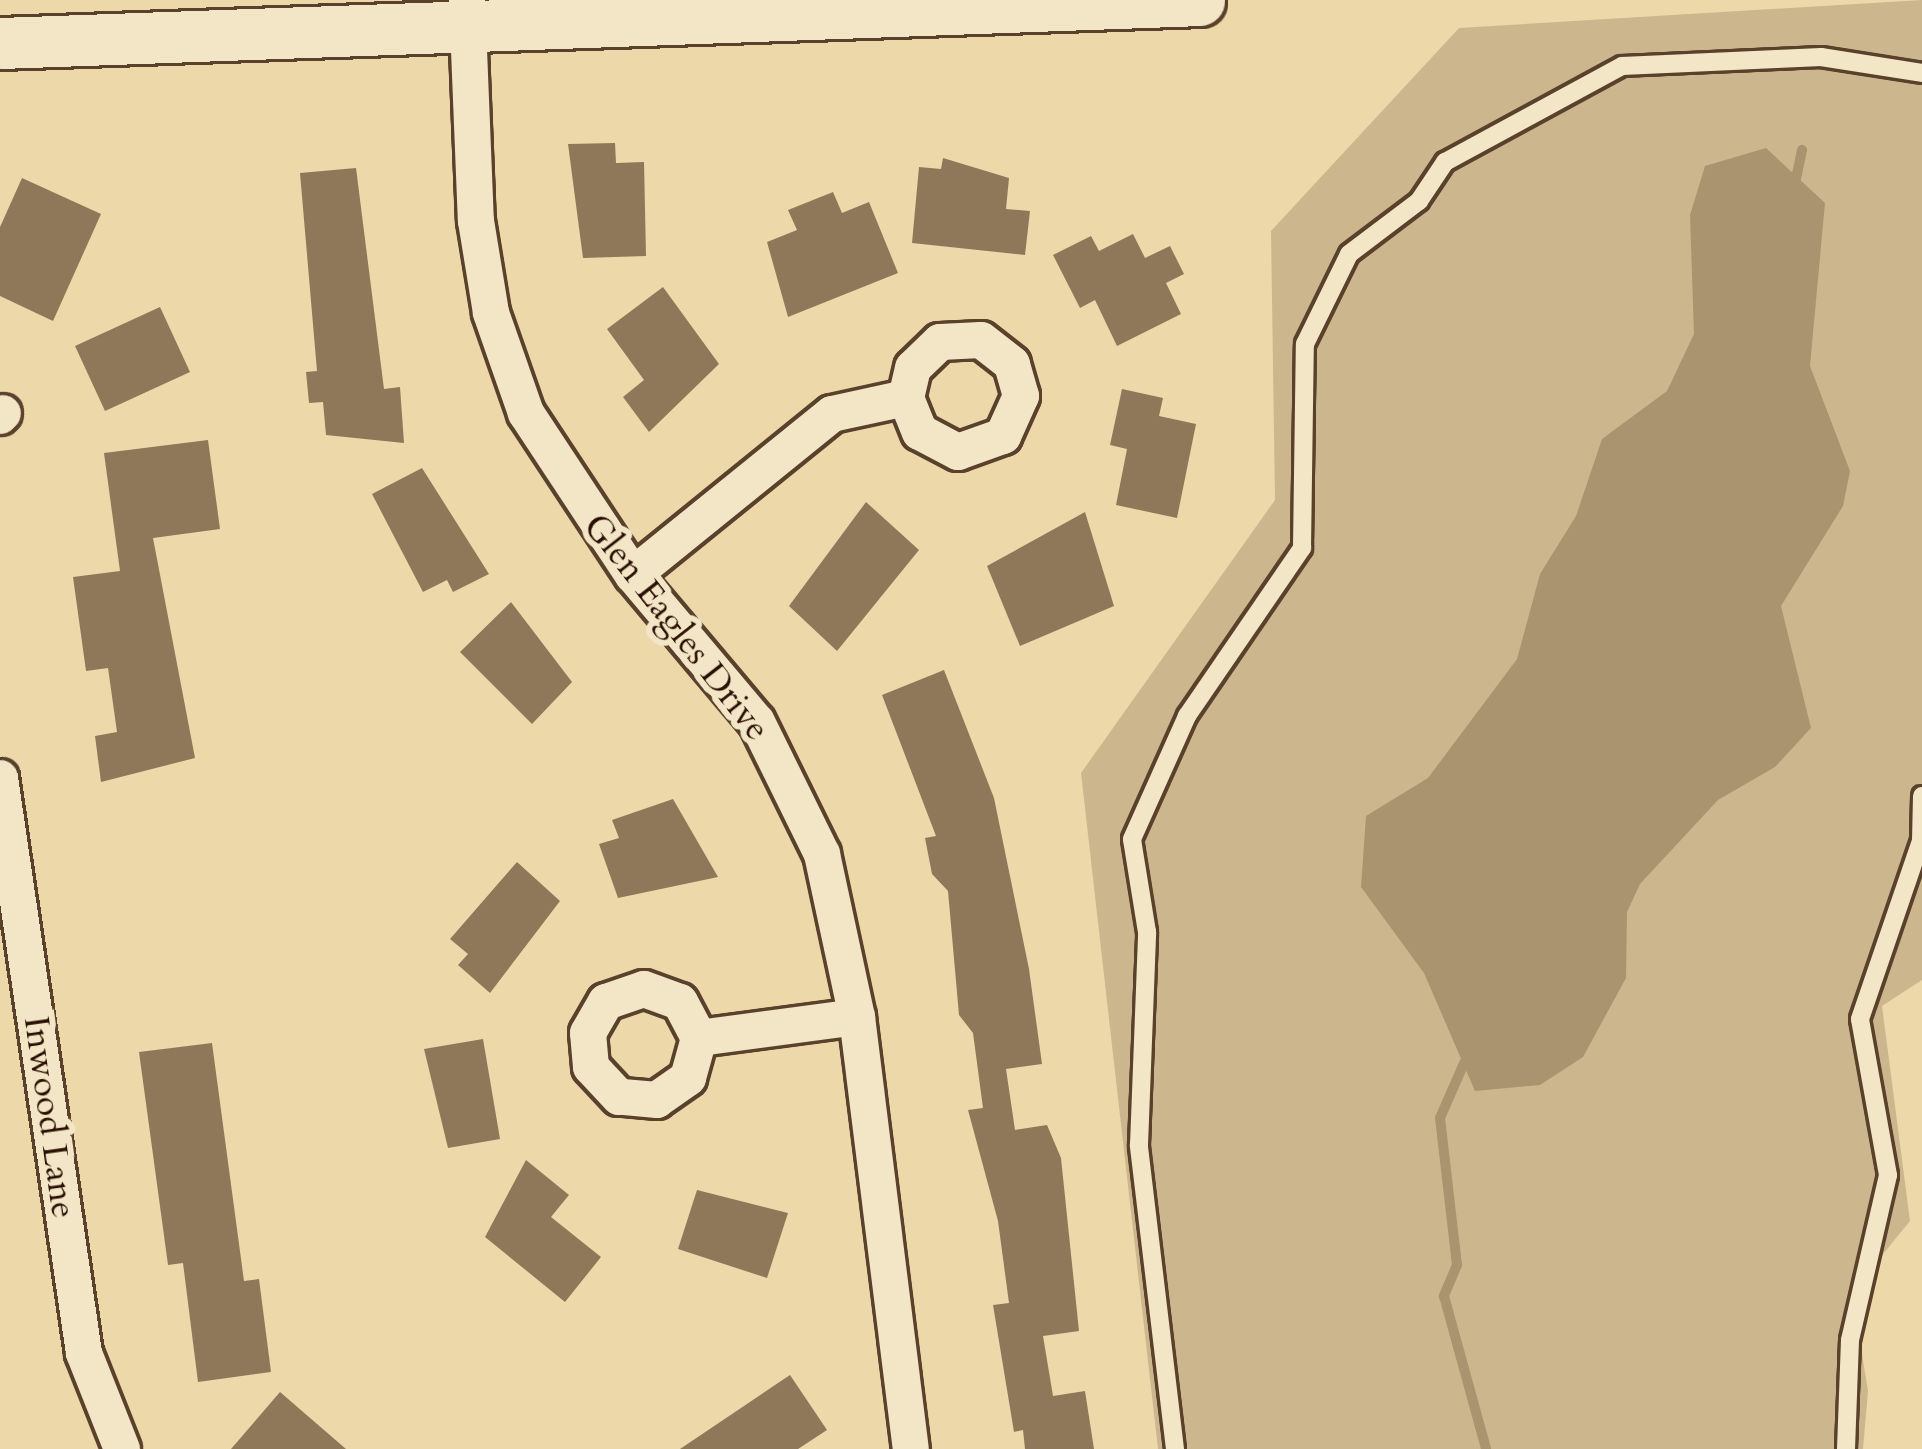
<!DOCTYPE html>
<style>
body{margin:0}
#map{position:relative;width:1922px;height:1449px;overflow:hidden;background:#edd8a9;font-family:Cardo,serif}
div>[style]{position:absolute}
[style*='--x']{left:calc(var(--x)*1px);top:calc(var(--y)*1px);width:calc(var(--w)*1px);rotate:calc(var(--a)*1deg)}
.green>*{inset:0;background:#ccb68d}
.water>*{inset:0;background:#aa9470}
.stream>*{height:10px;margin:-5px;padding:0 5px;transform-origin:5px;border-radius:5px;background:#aa9470}
.building>*{inset:0;background:#8f7859}
.roads{filter:drop-shadow(3px 0 #5a412c) drop-shadow(-3px 0 #5a412c) drop-shadow(0 3px #5a412c) drop-shadow(0 -3px #5a412c)}
.lane>*{height:18px;margin:-9px;padding:0 9px;transform-origin:9px;border-radius:9px;background:#f3e6c7}
.street>*{height:36px;margin:-18px;padding:0 18px;transform-origin:18px;border-radius:18px;background:#f3e6c7}
.secondary>*{height:51px;margin:-25.5px;padding:0 25.5px;transform-origin:25.5px;border-radius:25.5px;background:#f3e6c7}
span{translate:-50% -50%;white-space:nowrap;text-align:center;line-height:1.15;-webkit-text-stroke:12px #f3e6c7;paint-order:stroke}
.street-label{font-size:36px;color:#290f02}
</style>
<div id="map">
<div class="green">
<div style="clip-path:polygon(1922px 0,1922px 980px,1882px 1006px,1910px 1221px,1852px 1292px,1868px 1391px,1863px 1449px,1158px 1449px,1081px 773px,1275px 500px,1271px 231px,1459px 28px)"></div>
</div>
<div class="water">
<div style="clip-path:polygon(1766px 148px,1825px 203px,1810px 366px,1850px 471px,1843px 506px,1781px 606px,1811px 728px,1775px 767px,1718px 800px,1640px 884px,1627px 912px,1626px 978px,1583px 1057px,1540px 1085px,1475px 1091px,1424px 973px,1361px 887px,1366px 816px,1428px 778px,1517px 659px,1540px 574px,1576px 516px,1602px 439px,1667px 391px,1694px 334px,1690px 215px,1705px 166px)"></div>
</div>
<div class="stream">
<div style="--x:1794;--y:188;--w:39;--a:-78"></div>
<div style="--x:1465;--y:1061;--w:62;--a:113.7"></div>
<div style="--x:1440;--y:1118;--w:148;--a:83.4"></div>
<div style="--x:1457;--y:1265;--w:34;--a:113"></div>
<div style="--x:1444;--y:1296;--w:159;--a:74.6"></div>
</div>
<div class="building">
<div style="clip-path:polygon(615px 143px,616px 163px,644px 162px,646px 256px,583px 258px,568px 144px)"></div>
<div style="clip-path:polygon(943px 158px,1009px 178px,1006px 209px,1030px 211px,1025px 255px,912px 243px,919px 167px,941px 169px)"></div>
<div style="clip-path:polygon(356px 168px,384px 389px,400px 387px,404px 443px,326px 435px,323px 402px,309px 403px,306px 372px,317px 371px,300px 173px)"></div>
<div style="clip-path:polygon(22px 178px,101px 214px,53px 321px,0 296px,0 227px)"></div>
<div style="clip-path:polygon(833px 192px,842px 213px,869px 202px,898px 273px,788px 317px,767px 242px,797px 230px,788px 210px)"></div>
<div style="clip-path:polygon(1133px 234px,1145px 258px,1170px 246px,1184px 274px,1166px 283px,1181px 314px,1117px 346px,1095px 300px,1080px 308px,1053px 255px,1091px 236px,1099px 251px)"></div>
<div style="clip-path:polygon(663px 287px,719px 364px,649px 432px,623px 397px,644px 380px,607px 329px)"></div>
<div style="clip-path:polygon(160px 307px,190px 372px,105px 411px,75px 346px)"></div>
<div style="clip-path:polygon(1122px 389px,1163px 398px,1159px 416px,1196px 424px,1177px 518px,1116px 505px,1127px 449px,1110px 445px)"></div>
<div style="clip-path:polygon(208px 440px,220px 529px,153px 538px,195px 758px,101px 782px,95px 736px,117px 732px,108px 668px,86px 671px,73px 577px,120px 571px,104px 453px)"></div>
<div style="clip-path:polygon(422px 468px,489px 574px,453px 592px,447px 580px,423px 592px,372px 494px)"></div>
<div style="clip-path:polygon(866px 502px,919px 550px,837px 651px,789px 606px)"></div>
<div style="clip-path:polygon(1085px 512px,1114px 606px,1020px 646px,987px 566px)"></div>
<div style="clip-path:polygon(511px 602px,572px 682px,532px 724px,460px 652px)"></div>
<div style="clip-path:polygon(944px 670px,994px 798px,1029px 969px,1042px 1064px,1006px 1069px,1015px 1130px,1047px 1125px,1061px 1158px,1079px 1331px,1043px 1336px,1053px 1396px,1085px 1391px,1094px 1449px,1025px 1449px,1023px 1430px,1014px 1432px,993px 1305px,1009px 1303px,998px 1221px,968px 1110px,983px 1108px,973px 1033px,959px 1015px,948px 891px,932px 874px,925px 838px,936px 836px,882px 695px)"></div>
<div style="clip-path:polygon(673px 799px,718px 877px,618px 898px,599px 844px,619px 838px,612px 820px)"></div>
<div style="clip-path:polygon(517px 862px,560px 901px,490px 993px,458px 965px,468px 954px,450px 939px)"></div>
<div style="clip-path:polygon(483px 1039px,500px 1139px,448px 1148px,424px 1049px)"></div>
<div style="clip-path:polygon(212px 1043px,244px 1281px,259px 1279px,271px 1372px,198px 1382px,183px 1263px,168px 1265px,139px 1052px)"></div>
<div style="clip-path:polygon(526px 1160px,569px 1195px,551px 1217px,601px 1257px,565px 1302px,485px 1237px)"></div>
<div style="clip-path:polygon(697px 1190px,788px 1213px,767px 1278px,678px 1249px)"></div>
<div style="clip-path:polygon(790px 1375px,827px 1430px,798px 1449px,680px 1449px)"></div>
<div style="clip-path:polygon(280px 1392px,346px 1449px,231px 1449px)"></div>
</div>
<div class="roads">
<div class="lane">
<div style="--x:1175;--y:1449;--w:306;--a:-96.8"></div>
<div style="--x:1139;--y:1145;--w:213;--a:-87.8"></div>
<div style="--x:1147;--y:932;--w:94;--a:-99.2"></div>
<div style="--x:1132;--y:839;--w:135;--a:-65.9"></div>
<div style="--x:1187;--y:716;--w:204;--a:-55.6"></div>
<div style="--x:1302;--y:548;--w:204;--a:-89.2"></div>
<div style="--x:1305;--y:344;--w:100;--a:-63.9"></div>
<div style="--x:1349;--y:254;--w:88;--a:-37.1"></div>
<div style="--x:1419;--y:201;--w:47;--a:-56.3"></div>
<div style="--x:1445;--y:162;--w:201;--a:-28.5"></div>
<div style="--x:1622;--y:66;--w:199;--a:-2.6"></div>
<div style="--x:1821;--y:57;--w:102;--a:9"></div>
<div style="--x:1846;--y:1449;--w:109;--a:-87.9"></div>
<div style="--x:1850;--y:1340;--w:169;--a:-77"></div>
<div style="--x:1888;--y:1175;--w:158;--a:-100.2"></div>
<div style="--x:1860;--y:1019;--w:188;--a:-71.1"></div>
<div style="--x:1921;--y:841;--w:45;--a:-88.7"></div>
</div>
<div class="street">
<div style="--x:467;--y:0;--w:221;--a:87.7"></div>
<div style="--x:476;--y:221;--w:93;--a:80.7"></div>
<div style="--x:491;--y:313;--w:106;--a:70.7"></div>
<div style="--x:526;--y:413;--w:194;--a:56.6"></div>
<div style="--x:633;--y:575;--w:192;--a:49.9"></div>
<div style="--x:757;--y:722;--w:147;--a:63.8"></div>
<div style="--x:822;--y:854;--w:167;--a:77.9"></div>
<div style="--x:857;--y:1017;--w:435;--a:82.9"></div>
<div style="--x:0;--y:416;--w:4;--a:-45"></div>
<div style="--x:633;--y:575;--w:256;--a:-39"></div>
<div style="--x:832;--y:414;--w:76;--a:-12.2"></div>
<div style="--x:906;--y:398;--w:37;--a:68"></div>
<div style="--x:920;--y:432;--w:43;--a:27.8"></div>
<div style="--x:958;--y:452;--w:48;--a:-19.6"></div>
<div style="--x:1003;--y:436;--w:44;--a:-65.8"></div>
<div style="--x:1021;--y:396;--w:33;--a:-106"></div>
<div style="--x:1012;--y:364;--w:39;--a:-142"></div>
<div style="--x:981;--y:340;--w:41;--a:177.2"></div>
<div style="--x:940;--y:342;--w:37;--a:136"></div>
<div style="--x:913;--y:368;--w:31;--a:103"></div>
<div style="--x:0;--y:778;--w:581;--a:81.69"></div>
<div style="--x:84;--y:1353;--w:103;--a:68.4"></div>
<div style="--x:699;--y:1038;--w:41;--a:105.4"></div>
<div style="--x:688;--y:1078;--w:38;--a:145"></div>
<div style="--x:657;--y:1100;--w:38;--a:-175"></div>
<div style="--x:619;--y:1097;--w:41;--a:-133"></div>
<div style="--x:591;--y:1067;--w:34;--a:-95"></div>
<div style="--x:588;--y:1033;--w:36;--a:-60"></div>
<div style="--x:606;--y:1002;--w:40;--a:-18.9"></div>
<div style="--x:644;--y:989;--w:38;--a:20"></div>
<div style="--x:680;--y:1002;--w:41;--a:62.2"></div>
<div style="--x:699;--y:1038;--w:159;--a:-7.6"></div>
</div>
<div class="secondary">
<div style="--x:0;--y:43;--w:1200;--a:-2.05"></div>
</div>
</div>
<div class="street-label">
<span style="left:677px;top:627px;rotate:52deg">Glen Eagles Drive</span>
<span style="left:50px;top:1117px;rotate:82deg">Inwood Lane</span>
</div>
</div>
